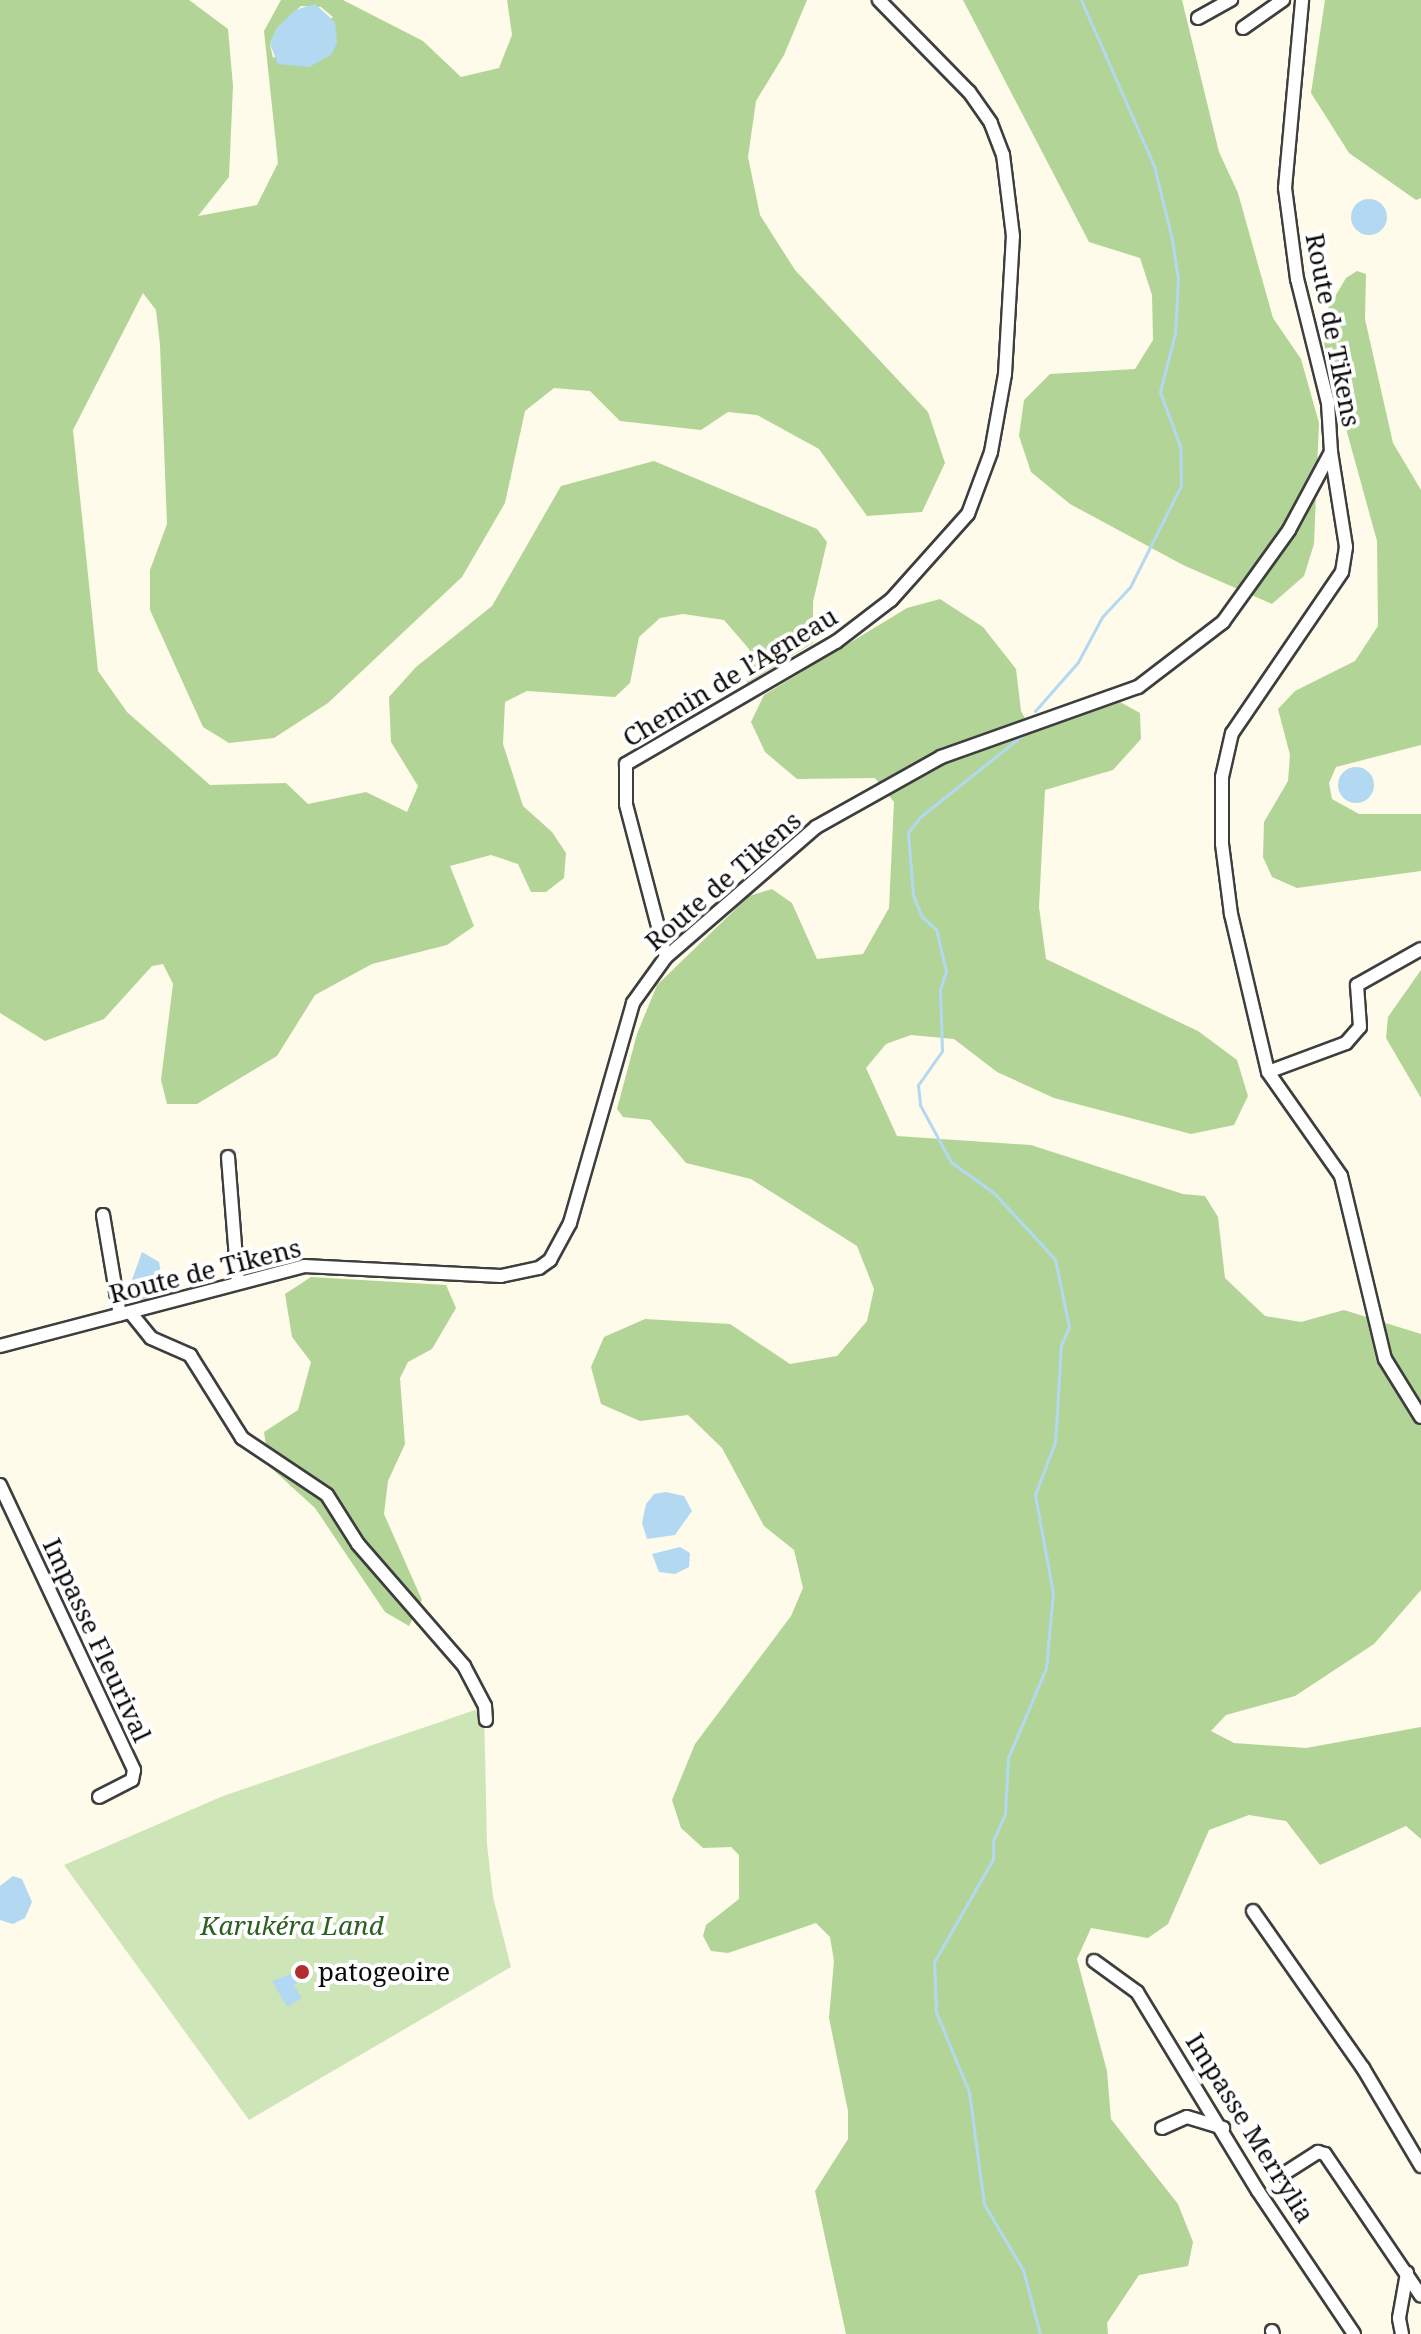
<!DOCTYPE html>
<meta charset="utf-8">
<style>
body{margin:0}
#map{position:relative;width:1421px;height:2334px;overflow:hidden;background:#fefbeb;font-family:"Noto Serif",serif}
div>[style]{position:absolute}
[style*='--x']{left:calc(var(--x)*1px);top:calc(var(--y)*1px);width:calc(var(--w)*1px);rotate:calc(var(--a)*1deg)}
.green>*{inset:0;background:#cee6b7}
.forest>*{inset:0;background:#b2d597}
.water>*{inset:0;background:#b3d9f2}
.round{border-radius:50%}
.stream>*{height:3px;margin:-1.5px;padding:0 1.5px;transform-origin:1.5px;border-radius:1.5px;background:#b3d9f2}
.roads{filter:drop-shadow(2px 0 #3e3e3e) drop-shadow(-2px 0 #3e3e3e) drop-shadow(0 2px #3e3e3e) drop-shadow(0 -2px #3e3e3e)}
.minor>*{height:12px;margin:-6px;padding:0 6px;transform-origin:6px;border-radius:6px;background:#fff}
.dots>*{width:22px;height:22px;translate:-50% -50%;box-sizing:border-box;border:4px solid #fff;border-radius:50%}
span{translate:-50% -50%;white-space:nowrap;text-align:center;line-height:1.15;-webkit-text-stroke:8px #fff;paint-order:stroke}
.street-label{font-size:26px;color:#0b0b0b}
.park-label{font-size:26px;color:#2c5f20;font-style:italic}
.poi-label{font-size:26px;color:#0b0b0b}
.left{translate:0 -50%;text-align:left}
</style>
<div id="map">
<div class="green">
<div style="clip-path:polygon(484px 1707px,487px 1844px,493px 1897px,511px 1967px,249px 2120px,64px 1865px,223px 1796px)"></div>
</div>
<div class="forest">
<div style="clip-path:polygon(evenodd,0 0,189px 0,228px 29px,233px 86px,229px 177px,198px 216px,257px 205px,278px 163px,264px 31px,281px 0,343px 0,423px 41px,461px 77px,499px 68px,512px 35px,507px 0,807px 0,784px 55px,756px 101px,748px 157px,760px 215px,795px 270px,928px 412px,945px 463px,922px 512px,867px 516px,819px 449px,757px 415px,728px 412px,701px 430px,620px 421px,590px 391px,554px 388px,525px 411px,505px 503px,462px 577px,328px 703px,274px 738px,229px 743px,203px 727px,150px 610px,150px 570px,167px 524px,160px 345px,156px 310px,143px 293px,73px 430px,98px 671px,127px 712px,210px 785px,286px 783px,308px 804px,366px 792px,407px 812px,418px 786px,391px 742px,389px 697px,416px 667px,492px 606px,561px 486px,654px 461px,817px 529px,827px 542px,813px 602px,813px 643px,747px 683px,749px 649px,724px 620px,683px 614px,660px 618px,639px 637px,630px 683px,615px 697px,527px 691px,505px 702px,503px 744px,523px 806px,552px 832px,566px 853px,564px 878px,546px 892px,531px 892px,518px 864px,491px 855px,450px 866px,474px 926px,447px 945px,372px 964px,315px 995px,277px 1056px,197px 1104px,167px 1104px,161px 1080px,173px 984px,163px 964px,152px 966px,104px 1019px,45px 1041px,0 1013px,0 0,301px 6px,321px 7px,333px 17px,273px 58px,270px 44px,277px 28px,301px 6px)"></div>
<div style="clip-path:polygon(963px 0,1182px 0,1219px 152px,1238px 193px,1273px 318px,1301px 359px,1319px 423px,1314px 544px,1304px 576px,1272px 604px,1183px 565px,1070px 504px,1031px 472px,1019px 436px,1024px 400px,1050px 374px,1135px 369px,1153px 340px,1152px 295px,1140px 258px,1089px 242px)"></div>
<div style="clip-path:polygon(1325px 0,1421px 0,1421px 198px,1416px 200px,1349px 153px,1311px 93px)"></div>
<div style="clip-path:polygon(1357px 271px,1366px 274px,1365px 319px,1393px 443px,1421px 490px,1421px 745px,1336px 767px,1329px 783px,1332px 799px,1359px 814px,1421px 814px,1421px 871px,1297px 888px,1272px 877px,1263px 857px,1264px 822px,1288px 781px,1290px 755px,1278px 709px,1295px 691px,1355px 661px,1378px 626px,1377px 541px,1326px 356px,1321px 320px,1346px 278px)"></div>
<div style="clip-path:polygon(940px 599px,983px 627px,1016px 669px,1021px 711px,1033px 733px,1120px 702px,1140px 713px,1141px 739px,1113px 770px,1045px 790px,1039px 907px,1046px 959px,1198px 1031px,1237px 1060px,1248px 1096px,1234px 1125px,1191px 1134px,1054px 1098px,997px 1072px,954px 1039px,911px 1035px,886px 1044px,866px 1068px,897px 1136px,1031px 1145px,1183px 1194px,1205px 1196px,1218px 1217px,1225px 1278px,1265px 1316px,1301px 1322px,1344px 1310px,1421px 1334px,1421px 1590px,1374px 1644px,1295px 1696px,1226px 1715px,1211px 1731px,1234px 1743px,1306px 1748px,1421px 1727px,1421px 1839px,1406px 1826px,1320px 1865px,1286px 1821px,1249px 1815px,1209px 1830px,1168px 1924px,1148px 1938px,1091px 1928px,1077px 1959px,1107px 2071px,1111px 2119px,1178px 2204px,1193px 2242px,1188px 2266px,1139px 2275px,1107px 2323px,1108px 2334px,846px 2334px,815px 2191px,848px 2139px,848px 2111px,829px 2018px,834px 1961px,830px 1937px,816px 1923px,728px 1953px,711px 1951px,703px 1936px,706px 1925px,739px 1899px,739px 1855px,731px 1847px,703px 1848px,681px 1828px,672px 1800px,695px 1744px,791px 1616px,803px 1588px,794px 1550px,764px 1526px,722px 1448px,688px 1415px,640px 1421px,601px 1404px,591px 1367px,604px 1337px,645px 1319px,730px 1324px,790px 1364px,837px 1356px,867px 1321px,874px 1289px,857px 1246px,751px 1179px,686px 1163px,650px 1120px,623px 1117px,617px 1109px,637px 1034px,657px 985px,749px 896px,772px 889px,792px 903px,817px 959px,863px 954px,889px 908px,894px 802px,875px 778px,797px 779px,765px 752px,751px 722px,764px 695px,907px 608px)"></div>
<div style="clip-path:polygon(1421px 970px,1421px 1098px,1386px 1038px,1388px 1017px)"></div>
<div style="clip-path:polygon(311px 1277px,446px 1285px,456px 1308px,432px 1349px,408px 1362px,400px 1378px,405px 1444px,388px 1481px,384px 1514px,422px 1600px,409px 1626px,385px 1612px,315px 1508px,269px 1466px,264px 1432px,298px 1410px,311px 1362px,292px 1337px,285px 1294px)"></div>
</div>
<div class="water">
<div style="clip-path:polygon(315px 4px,335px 22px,337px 43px,331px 55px,309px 67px,278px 64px,270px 44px,277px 28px,295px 10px)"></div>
<div class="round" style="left:1351px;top:199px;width:36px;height:36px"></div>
<div class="round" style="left:1338px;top:767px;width:36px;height:36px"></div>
<div style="clip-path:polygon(142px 1252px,159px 1262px,164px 1290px,158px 1298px,142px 1301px,131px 1296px,129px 1288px)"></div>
<div style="clip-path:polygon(666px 1492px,684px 1496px,692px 1511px,675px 1535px,647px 1539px,642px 1523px,646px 1504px,654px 1494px)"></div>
<div style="clip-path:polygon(680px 1547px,690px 1553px,689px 1567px,675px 1574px,659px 1572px,652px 1554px)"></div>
<div style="clip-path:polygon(13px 1876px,22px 1879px,32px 1902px,25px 1918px,13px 1924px,0 1920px,0 1886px)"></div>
<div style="clip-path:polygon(306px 1968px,306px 1977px,294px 1985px,302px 1998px,287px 2007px,272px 1981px)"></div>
</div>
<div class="stream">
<div style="--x:1035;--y:711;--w:65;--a:-48.7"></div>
<div style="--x:1078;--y:662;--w:51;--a:-61.9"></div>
<div style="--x:1102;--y:617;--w:41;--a:-47"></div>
<div style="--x:1130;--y:587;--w:114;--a:-63.4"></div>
<div style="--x:1181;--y:485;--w:39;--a:-91"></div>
<div style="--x:1180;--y:446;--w:58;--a:-110.3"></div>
<div style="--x:1160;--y:392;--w:61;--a:-75.7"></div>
<div style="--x:1175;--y:333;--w:54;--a:-86.8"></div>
<div style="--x:1178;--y:279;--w:40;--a:-98.5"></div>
<div style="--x:1172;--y:239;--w:75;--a:-103.9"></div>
<div style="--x:1154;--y:166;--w:181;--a:-113.7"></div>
<div style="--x:1024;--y:734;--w:133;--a:141.4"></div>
<div style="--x:920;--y:817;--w:20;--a:127"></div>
<div style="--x:908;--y:833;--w:62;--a:85.4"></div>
<div style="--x:913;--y:895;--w:24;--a:68"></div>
<div style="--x:922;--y:917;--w:18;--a:41"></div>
<div style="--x:936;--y:929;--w:43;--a:76.6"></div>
<div style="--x:946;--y:971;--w:20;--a:108"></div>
<div style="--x:940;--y:990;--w:61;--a:88.1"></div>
<div style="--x:942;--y:1051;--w:42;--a:125.2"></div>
<div style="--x:918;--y:1085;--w:20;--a:84"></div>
<div style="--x:920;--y:1105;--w:65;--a:61.5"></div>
<div style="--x:951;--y:1162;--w:53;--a:35.8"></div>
<div style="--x:994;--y:1193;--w:90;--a:47.3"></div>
<div style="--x:1055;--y:1259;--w:69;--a:78.4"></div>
<div style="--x:1069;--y:1327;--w:20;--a:114"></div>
<div style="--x:1061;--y:1345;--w:97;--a:93.5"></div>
<div style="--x:1055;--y:1442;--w:57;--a:110.7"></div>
<div style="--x:1035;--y:1495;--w:100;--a:79.6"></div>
<div style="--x:1053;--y:1593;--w:75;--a:95.3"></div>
<div style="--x:1046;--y:1668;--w:98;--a:112.9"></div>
<div style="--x:1008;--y:1758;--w:56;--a:93.1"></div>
<div style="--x:1005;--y:1814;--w:30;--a:114"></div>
<div style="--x:993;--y:1841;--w:18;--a:90"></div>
<div style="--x:993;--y:1859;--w:119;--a:119.8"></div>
<div style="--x:934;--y:1962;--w:50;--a:87.7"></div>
<div style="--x:936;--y:2012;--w:87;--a:67.6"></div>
<div style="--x:969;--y:2092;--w:113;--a:82.4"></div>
<div style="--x:984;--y:2204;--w:77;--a:59.4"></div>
<div style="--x:1023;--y:2270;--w:66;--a:75.1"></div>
</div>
<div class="roads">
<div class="minor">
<div style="--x:1198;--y:18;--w:38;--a:-29"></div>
<div style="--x:1243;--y:28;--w:49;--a:-35"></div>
<div style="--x:1331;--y:452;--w:96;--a:81"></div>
<div style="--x:1346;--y:547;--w:25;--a:99"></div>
<div style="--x:1342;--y:572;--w:195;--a:124.3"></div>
<div style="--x:1232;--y:733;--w:45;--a:102.8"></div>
<div style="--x:1222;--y:777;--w:67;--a:90"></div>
<div style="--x:1222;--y:844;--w:71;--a:82.7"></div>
<div style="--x:1231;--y:914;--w:162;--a:76.8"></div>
<div style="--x:1268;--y:1072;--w:127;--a:54.9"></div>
<div style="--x:1341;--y:1176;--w:188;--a:76.5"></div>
<div style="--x:1385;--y:1359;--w:68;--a:58.2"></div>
<div style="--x:666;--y:957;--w:158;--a:-104.7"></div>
<div style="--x:626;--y:804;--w:40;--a:-90"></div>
<div style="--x:626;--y:764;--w:243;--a:-30.2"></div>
<div style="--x:836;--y:642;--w:69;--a:-37.4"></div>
<div style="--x:891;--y:600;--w:115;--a:-48.2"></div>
<div style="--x:968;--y:514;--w:66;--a:-69.6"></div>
<div style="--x:991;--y:452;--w:79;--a:-79.8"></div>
<div style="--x:1005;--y:374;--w:138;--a:-86.7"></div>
<div style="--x:1013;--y:236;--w:82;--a:-97"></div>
<div style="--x:1003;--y:155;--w:34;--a:-111"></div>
<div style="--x:991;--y:123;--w:38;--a:-125"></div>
<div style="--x:969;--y:92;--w:129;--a:-134.4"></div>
<div style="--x:1268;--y:1072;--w:83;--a:-20.4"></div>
<div style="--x:1346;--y:1043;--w:21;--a:-49"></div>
<div style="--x:1360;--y:1027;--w:42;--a:-94.1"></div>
<div style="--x:1357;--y:985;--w:73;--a:-29.4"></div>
<div style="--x:228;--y:1157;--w:126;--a:85.5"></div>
<div style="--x:103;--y:1215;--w:101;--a:80.4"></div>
<div style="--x:130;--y:1312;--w:33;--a:51"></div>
<div style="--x:151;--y:1338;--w:43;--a:23.6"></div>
<div style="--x:190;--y:1355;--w:98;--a:57.9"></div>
<div style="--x:242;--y:1438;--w:102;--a:33.8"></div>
<div style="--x:327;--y:1495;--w:58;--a:57.7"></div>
<div style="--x:358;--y:1544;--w:162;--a:49"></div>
<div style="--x:464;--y:1666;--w:45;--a:62.3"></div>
<div style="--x:485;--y:1706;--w:14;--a:86"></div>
<div style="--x:0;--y:1346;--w:314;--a:-14.7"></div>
<div style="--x:304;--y:1266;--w:197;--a:2.9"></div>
<div style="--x:501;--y:1276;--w:39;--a:-12"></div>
<div style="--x:539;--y:1268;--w:14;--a:-36"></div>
<div style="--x:550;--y:1260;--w:42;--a:-61.6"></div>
<div style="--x:570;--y:1223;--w:229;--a:-74"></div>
<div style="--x:633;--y:1003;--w:57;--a:-54.3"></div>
<div style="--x:666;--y:957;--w:198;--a:-40.9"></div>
<div style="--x:816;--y:827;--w:143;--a:-29.2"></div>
<div style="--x:941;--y:757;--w:209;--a:-19.6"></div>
<div style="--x:1138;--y:687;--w:107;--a:-37.4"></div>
<div style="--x:1223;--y:622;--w:113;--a:-54.3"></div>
<div style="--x:1289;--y:530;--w:89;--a:-61.7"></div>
<div style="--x:1331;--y:452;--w:49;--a:-93.5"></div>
<div style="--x:1328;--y:403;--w:128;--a:-104"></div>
<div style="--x:1297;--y:279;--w:92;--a:-97.5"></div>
<div style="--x:1285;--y:188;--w:189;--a:-84.8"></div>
<div style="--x:0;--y:1485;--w:315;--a:64.8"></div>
<div style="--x:134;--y:1770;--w:10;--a:101"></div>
<div style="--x:132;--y:1780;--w:37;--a:153"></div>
<div style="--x:1253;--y:1911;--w:192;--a:55"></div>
<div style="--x:1363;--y:2068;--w:114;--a:59.4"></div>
<div style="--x:1094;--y:1961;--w:53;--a:35.8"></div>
<div style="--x:1137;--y:1992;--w:233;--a:58.7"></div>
<div style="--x:1258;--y:2191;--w:172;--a:56.1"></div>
<div style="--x:1162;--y:2128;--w:27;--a:-24"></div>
<div style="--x:1187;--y:2117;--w:38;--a:17"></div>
<div style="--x:1282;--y:2175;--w:43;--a:-32.6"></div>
<div style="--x:1318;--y:2152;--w:7;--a:16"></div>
<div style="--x:1325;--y:2154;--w:171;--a:55.9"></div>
<div style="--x:1272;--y:2331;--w:3;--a:72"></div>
<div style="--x:1402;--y:2334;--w:16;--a:-101"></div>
<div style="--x:1399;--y:2318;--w:46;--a:-79.9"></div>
</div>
</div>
<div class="dots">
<div style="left:302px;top:1972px;background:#b32c2f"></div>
</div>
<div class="street-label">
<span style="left:1333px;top:330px;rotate:79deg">Route de Tikens</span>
<span style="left:730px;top:677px;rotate:-31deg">Chemin de l’Agneau</span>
<span style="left:723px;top:881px;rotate:-41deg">Route de Tikens</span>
<span style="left:205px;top:1271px;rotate:-14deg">Route de Tikens</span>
<span style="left:97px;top:1640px;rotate:65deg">Impasse Fleurival</span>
<span style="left:1250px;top:2128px;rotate:58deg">Impasse Merrylia</span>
</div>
<div class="park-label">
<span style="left:292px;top:1926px">Karukéra Land</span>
</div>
<div class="poi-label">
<span class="left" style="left:318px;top:1972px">patogeoire</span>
</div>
</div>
